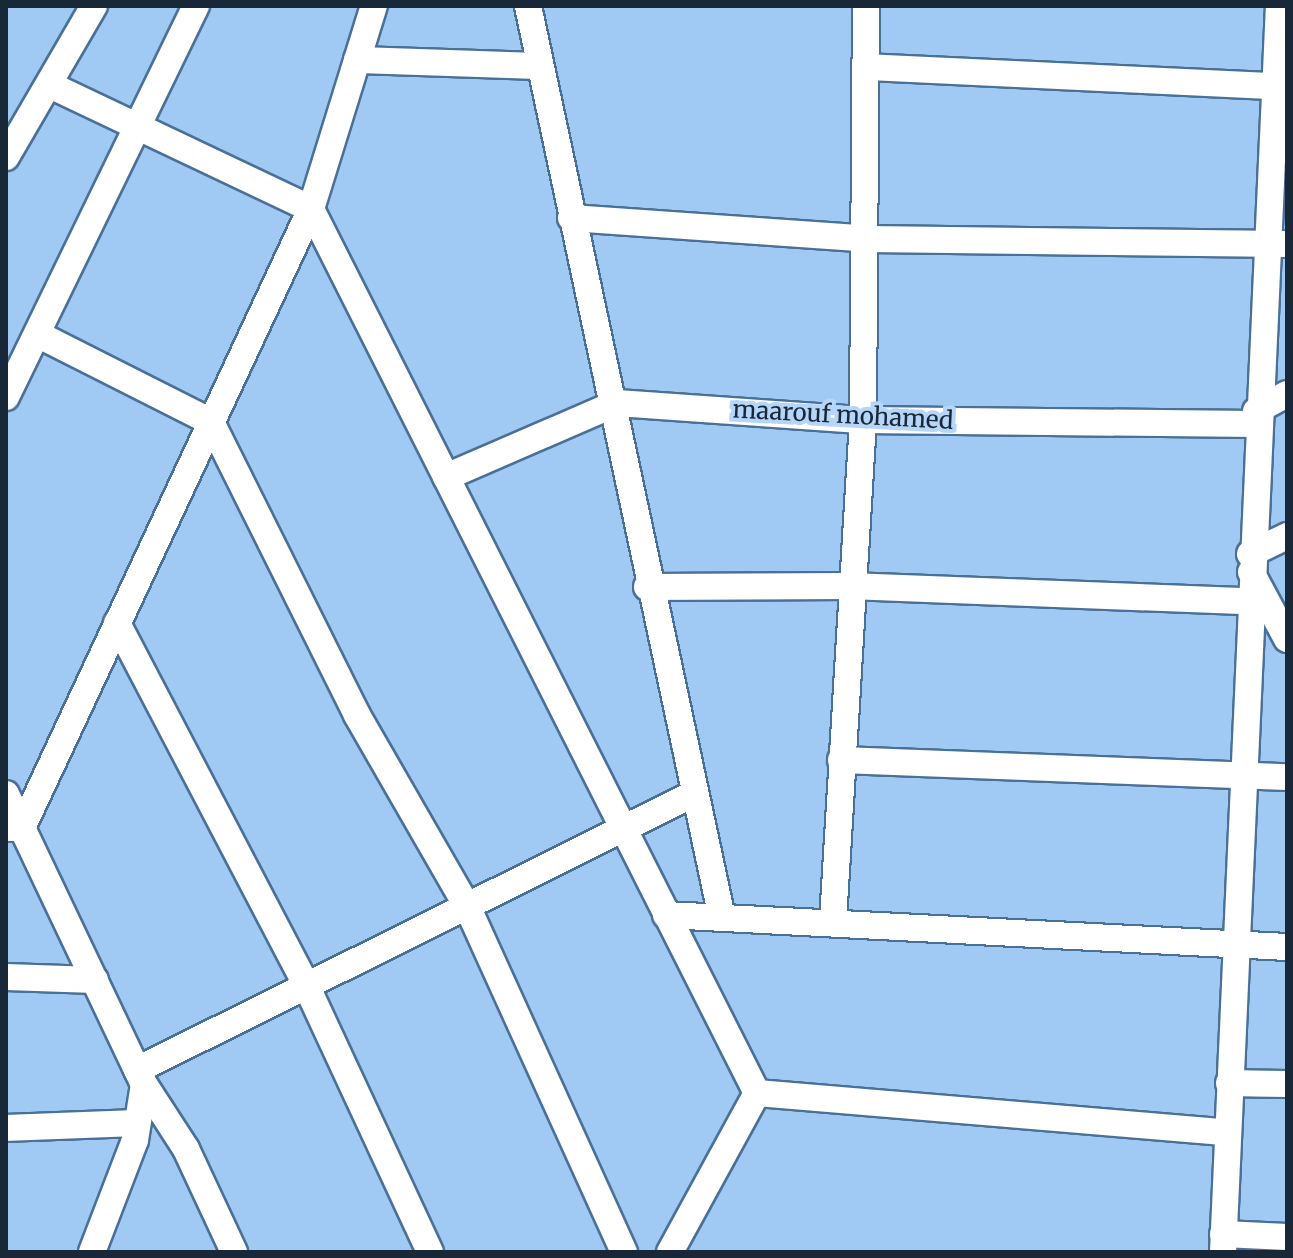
<!DOCTYPE html>
<style>
body{margin:0}
#map{position:relative;width:1293px;height:1258px;overflow:hidden;background:#a0c9f4;font-family:Merriweather,serif}
div>[style]{position:absolute}
[style*='--x']{left:calc(var(--x)*1px);top:calc(var(--y)*1px);width:calc(var(--w)*1px);rotate:calc(var(--a)*1deg)}
.roads{filter:drop-shadow(2px 0 #4a7096) drop-shadow(-2px 0 #4a7096) drop-shadow(0 2px #4a7096) drop-shadow(0 -2px #4a7096)}
.minor>*{height:26px;margin:-13px;padding:0 13px;transform-origin:13px;border-radius:13px;background:#fff}
span{translate:-50% -50%;white-space:nowrap;text-align:center;line-height:1.15;-webkit-text-stroke:8px #b5d6f8;paint-order:stroke}
.street-label{font-size:24px;color:#182838}
.frame{position:absolute;inset:0;border:8px solid #182838;pointer-events:none}
</style>
<div id="map">
<div class="roads">
<div class="minor">
<div style="--x:528;--y:6;--w:927;--a:77.99"></div>
<div style="--x:357;--y:60;--w:183;--a:1.9"></div>
<div style="--x:866;--y:67;--w:407;--a:2.7"></div>
<div style="--x:50;--y:85;--w:289;--a:25.4"></div>
<div style="--x:311;--y:209;--w:990;--a:63.23"></div>
<div style="--x:6;--y:157;--w:175;--a:-59.8"></div>
<div style="--x:571;--y:218;--w:298;--a:4"></div>
<div style="--x:868;--y:239;--w:419;--a:0.7"></div>
<div style="--x:39;--y:335;--w:193;--a:26.8"></div>
<div style="--x:211;--y:422;--w:327;--a:63.5"></div>
<div style="--x:357;--y:715;--w:220;--a:60.1"></div>
<div style="--x:467;--y:906;--w:380;--a:65.6"></div>
<div style="--x:6;--y:397;--w:435;--a:-64.1"></div>
<div style="--x:1256;--y:411;--w:35;--a:-29"></div>
<div style="--x:446;--y:477;--w:186;--a:-23.4"></div>
<div style="--x:617;--y:403;--w:247;--a:4"></div>
<div style="--x:863;--y:420;--w:393;--a:0.6"></div>
<div style="--x:1250;--y:554;--w:41;--a:-25.9"></div>
<div style="--x:1251;--y:572;--w:76;--a:61.8"></div>
<div style="--x:647;--y:587;--w:202;--a:-0.3"></div>
<div style="--x:849;--y:586;--w:399;--a:2.2"></div>
<div style="--x:117;--y:623;--w:411;--a:62.4"></div>
<div style="--x:307;--y:987;--w:292;--a:65.1"></div>
<div style="--x:841;--y:760;--w:446;--a:2.2"></div>
<div style="--x:6;--y:794;--w:321;--a:64.6"></div>
<div style="--x:144;--y:1084;--w:57;--a:99.1"></div>
<div style="--x:135;--y:1140;--w:120;--a:111"></div>
<div style="--x:6;--y:828;--w:16;--a:0"></div>
<div style="--x:22;--y:828;--w:683;--a:-64.97"></div>
<div style="--x:311;--y:209;--w:213;--a:-72.8"></div>
<div style="--x:666;--y:915;--w:622;--a:2.95"></div>
<div style="--x:833;--y:921;--w:502;--a:-86.57"></div>
<div style="--x:863;--y:420;--w:414;--a:-89.6"></div>
<div style="--x:6;--y:977;--w:89;--a:1.9"></div>
<div style="--x:137;--y:1070;--w:621;--a:-26.4"></div>
<div style="--x:1229;--y:1083;--w:58;--a:1"></div>
<div style="--x:144;--y:1084;--w:77;--a:57.1"></div>
<div style="--x:186;--y:1149;--w:114;--a:65"></div>
<div style="--x:757;--y:1093;--w:471;--a:4.8"></div>
<div style="--x:6;--y:1128;--w:131;--a:-2.2"></div>
<div style="--x:1223;--y:1234;--w:64;--a:2.7"></div>
<div style="--x:670;--y:1252;--w:181;--a:-61.3"></div>
<div style="--x:1223;--y:1252;--w:1247;--a:-87.43"></div>
</div>
</div>
<div class="street-label">
<span style="left:843px;top:415px;rotate:3deg">maarouf mohamed</span>
</div>
<div class="frame"></div>
</div>
